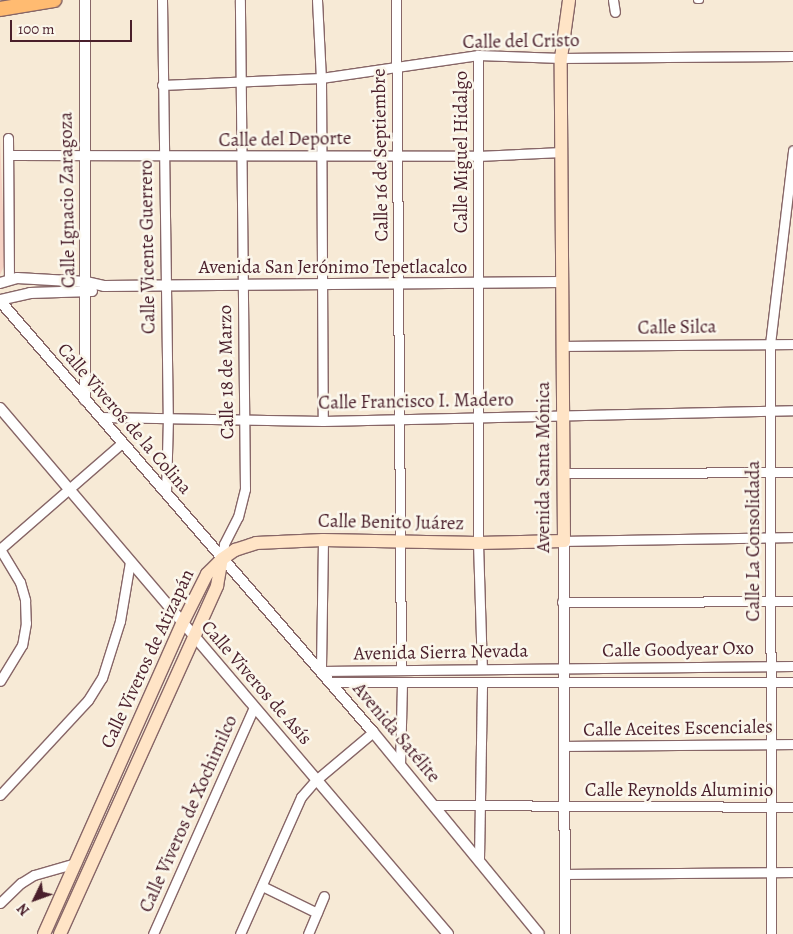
<!DOCTYPE html>
<meta charset="utf-8">
<style>
body{margin:0}
#map{position:relative;width:793px;height:934px;overflow:hidden;background:#f7ead6;font-family:Alegreya,serif}
div>[style]{position:absolute}
[style*='--x']{left:calc(var(--x)*1px);top:calc(var(--y)*1px);width:calc(var(--w)*1px);rotate:calc(var(--a)*1deg)}
.built>*{inset:0;background:#f6d2c4}
.roads{filter:drop-shadow(1px 0 #876667) drop-shadow(-1px 0 #876667) drop-shadow(0 1px #876667) drop-shadow(0 -1px #876667)}
.pedestrian>*{height:6px;margin:-3px;padding:0 3px;transform-origin:3px;border-radius:3px;background:#fff}
.minor>*{height:9px;margin:-4.5px;padding:0 4.5px;transform-origin:4.5px;border-radius:4.5px;background:#fff}
.tertiary>*{height:10px;margin:-5px;padding:0 5px;transform-origin:5px;border-radius:5px;background:#fff}
.secondary>*{height:12px;margin:-6px;padding:0 6px;transform-origin:6px;border-radius:6px;background:#ffe4c6}
.primary>*{height:14px;margin:-7px;padding:0 7px;transform-origin:7px;border-radius:7px;background:#ffbb71}
span{translate:-50% -50%;white-space:nowrap;text-align:center;line-height:1.15;-webkit-text-stroke:5px #fbf7ec;paint-order:stroke}
.street-label{font-size:19px;color:#4a1f2b}
.north{position:absolute;left:10px;top:874px;width:50px;height:50px;-webkit-text-stroke:4px #fbf7ec;paint-order:stroke;rotate:228deg;font-size:14px;font-weight:700;line-height:20px;text-align:center;color:#4a1f2b}
.north::after{content:'';display:block;margin:auto;width:18px;height:22px;background:#4a1f2b;clip-path:polygon(50% 0,100% 100%,50% 72%,0 100%)}
.scale{position:absolute;left:10px;top:20px;width:122px;height:22px;box-sizing:border-box;border:2px solid #4a1f2b;border-top:0;padding-left:6px;font-size:15px;line-height:18px;white-space:nowrap;color:#4a1f2b;-webkit-text-stroke:4px #fbf7ec;paint-order:stroke}
</style>
<div id="map">
<div class="built">
<div style="clip-path:polygon(0 137px,5px 264px,0 275px)"></div>
</div>
<div class="roads">
<div class="pedestrian">
<div style="--x:697;--y:0;--w:3;--a:0"></div>
</div>
<div class="minor">
<div style="--x:162;--y:0;--w:417;--a:89.2"></div>
<div style="--x:168;--y:417;--w:76;--a:91.5"></div>
<div style="--x:317;--y:0;--w:78;--a:87.1"></div>
<div style="--x:321;--y:78;--w:343;--a:89.7"></div>
<div style="--x:396;--y:0;--w:670;--a:89.57"></div>
<div style="--x:613;--y:0;--w:12;--a:81"></div>
<div style="--x:478;--y:55;--w:488;--a:90"></div>
<div style="--x:478;--y:543;--w:126;--a:88.2"></div>
<div style="--x:162;--y:85;--w:159;--a:-2.5"></div>
<div style="--x:321;--y:78;--w:159;--a:-8.3"></div>
<div style="--x:478;--y:55;--w:83;--a:2.1"></div>
<div style="--x:561;--y:58;--w:232;--a:-0.5"></div>
<div style="--x:8;--y:138;--w:141;--a:89.6"></div>
<div style="--x:9;--y:155;--w:468;--a:0.1"></div>
<div style="--x:477;--y:156;--w:85;--a:-2.7"></div>
<div style="--x:562;--y:346;--w:231;--a:-0.5"></div>
<div style="--x:100;--y:417;--w:223;--a:1"></div>
<div style="--x:323;--y:421;--w:470;--a:-1.3"></div>
<div style="--x:563;--y:473;--w:230;--a:-0.2"></div>
<div style="--x:323;--y:540;--w:131;--a:90.9"></div>
<div style="--x:321;--y:671;--w:472;--a:-0.6"></div>
<div style="--x:564;--y:541;--w:229;--a:-1"></div>
<div style="--x:0;--y:549;--w:162;--a:-41"></div>
<div style="--x:0;--y:549;--w:39;--a:59"></div>
<div style="--x:20;--y:582;--w:19;--a:74"></div>
<div style="--x:25;--y:600;--w:23;--a:88"></div>
<div style="--x:26;--y:623;--w:22;--a:100"></div>
<div style="--x:22;--y:645;--w:42;--a:121.4"></div>
<div style="--x:222;--y:559;--w:15;--a:-82"></div>
<div style="--x:224;--y:544;--w:30;--a:-63"></div>
<div style="--x:238;--y:517;--w:29;--a:-76"></div>
<div style="--x:245;--y:489;--w:489;--a:-90.6"></div>
<div style="--x:562;--y:602;--w:231;--a:-0.2"></div>
<div style="--x:330;--y:682;--w:463;--a:0"></div>
<div style="--x:564;--y:746;--w:229;--a:-0.5"></div>
<div style="--x:400;--y:765;--w:83;--a:-88.6"></div>
<div style="--x:0;--y:795;--w:129;--a:-47.2"></div>
<div style="--x:88;--y:700;--w:26;--a:-58"></div>
<div style="--x:102;--y:678;--w:60;--a:-72.5"></div>
<div style="--x:120;--y:621;--w:60;--a:-80.4"></div>
<div style="--x:434;--y:805;--w:359;--a:0.3"></div>
<div style="--x:479;--y:858;--w:176;--a:-89"></div>
<div style="--x:566;--y:874;--w:227;--a:-0.5"></div>
<div style="--x:262;--y:886;--w:61;--a:26.1"></div>
<div style="--x:0;--y:903;--w:29;--a:-44"></div>
<div style="--x:21;--y:883;--w:15;--a:-32"></div>
<div style="--x:34;--y:875;--w:44;--a:-15.9"></div>
<div style="--x:153;--y:934;--w:248;--a:-66"></div>
<div style="--x:240;--y:934;--w:150;--a:-66"></div>
<div style="--x:301;--y:797;--w:23;--a:-49"></div>
<div style="--x:316;--y:780;--w:75;--a:-40.1"></div>
<div style="--x:308;--y:934;--w:41;--a:-67.2"></div>
<div style="--x:771;--y:934;--w:590;--a:-90.1"></div>
<div style="--x:770;--y:344;--w:195;--a:-83.2"></div>
</div>
<div class="tertiary">
<div style="--x:0;--y:283;--w:18;--a:-16"></div>
<div style="--x:17;--y:278;--w:70;--a:3.3"></div>
<div style="--x:87;--y:282;--w:17;--a:13"></div>
<div style="--x:104;--y:286;--w:458;--a:-0.5"></div>
<div style="--x:0;--y:300;--w:31;--a:-13"></div>
<div style="--x:30;--y:293;--w:62;--a:-1.8"></div>
<div style="--x:0;--y:301;--w:570;--a:49.13"></div>
<div style="--x:373;--y:732;--w:261;--a:50.6"></div>
<div style="--x:85;--y:400;--w:400;--a:-90"></div>
<div style="--x:0;--y:408;--w:691;--a:49.58"></div>
<div style="--x:564;--y:541;--w:393;--a:89.9"></div>
</div>
<div class="secondary">
<div style="--x:44;--y:934;--w:339;--a:-66"></div>
<div style="--x:182;--y:624;--w:56;--a:-63.4"></div>
<div style="--x:207;--y:574;--w:21;--a:-45"></div>
<div style="--x:222;--y:559;--w:16;--a:-35"></div>
<div style="--x:235;--y:550;--w:22;--a:-18"></div>
<div style="--x:256;--y:543;--w:67;--a:-2.6"></div>
<div style="--x:323;--y:540;--w:155;--a:1.1"></div>
<div style="--x:478;--y:543;--w:86;--a:-1.3"></div>
<div style="--x:564;--y:541;--w:483;--a:-90.4"></div>
<div style="--x:561;--y:58;--w:59;--a:-82.1"></div>
<div style="--x:60;--y:934;--w:382;--a:-65.7"></div>
<div style="--x:217;--y:586;--w:27;--a:-80"></div>
</div>
<div class="primary">
<div style="--x:0;--y:9;--w:55;--a:-9.5"></div>
</div>
</div>
<div class="street-label">
<span style="left:521px;top:42px;rotate:-1deg">Calle del Cristo</span>
<span style="left:285px;top:140px;rotate:-1deg">Calle del Deporte</span>
<span style="left:462px;top:152px;rotate:-90deg">Calle Miguel Hidalgo</span>
<span style="left:381px;top:155px;rotate:-91deg">Calle 16 de Septiembre</span>
<span style="left:68px;top:200px;rotate:-91deg">Calle Ignacio Zaragoza</span>
<span style="left:148px;top:247px;rotate:-91deg">Calle Vicente Guerrero</span>
<span style="left:333px;top:268px">Avenida San Jerónimo Tepetlacalco</span>
<span style="left:677px;top:328px;rotate:-1deg">Calle Silca</span>
<span style="left:227px;top:372px;rotate:-91deg">Calle 18 de Marzo</span>
<span style="left:416px;top:402px;rotate:-1deg">Calle Francisco I. Madero</span>
<span style="left:124px;top:419px;rotate:49deg">Calle Viveros de la Colina</span>
<span style="left:544px;top:467px;rotate:-90deg">Avenida Santa Mónica</span>
<span style="left:391px;top:523px;rotate:1deg">Calle Benito Juárez</span>
<span style="left:754px;top:541px;rotate:-90deg">Calle La Consolidada</span>
<span style="left:678px;top:650px;rotate:-1deg">Calle Goodyear Oxo</span>
<span style="left:441px;top:653px;rotate:-1deg">Avenida Sierra Nevada</span>
<span style="left:148px;top:659px;rotate:-65deg">Calle Viveros de Atizapán</span>
<span style="left:256px;top:683px;rotate:49deg">Calle Viveros de Asís</span>
<span style="left:678px;top:729px;rotate:-1deg">Calle Aceites Escenciales</span>
<span style="left:396px;top:733px;rotate:50deg">Avenida Satélite</span>
<span style="left:679px;top:791px">Calle Reynolds Aluminio</span>
<span style="left:189px;top:814px;rotate:-66deg">Calle Viveros de Xochimilco</span>
</div>
<div class="north">N</div>
<div class="scale">100 m</div>
</div>
